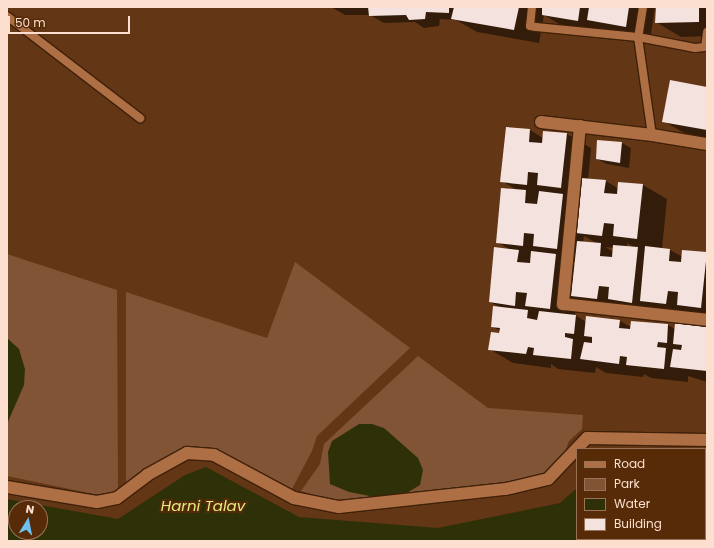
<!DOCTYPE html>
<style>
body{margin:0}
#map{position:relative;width:714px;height:548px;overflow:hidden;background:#633615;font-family:Poppins,sans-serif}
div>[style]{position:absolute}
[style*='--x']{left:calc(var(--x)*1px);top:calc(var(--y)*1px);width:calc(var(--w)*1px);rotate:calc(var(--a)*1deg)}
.green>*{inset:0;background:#825436}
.water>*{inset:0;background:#2e3107}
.shadow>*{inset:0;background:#0007}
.building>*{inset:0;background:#f4e2de}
.roads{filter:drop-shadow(1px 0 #3f2009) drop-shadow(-1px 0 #3f2009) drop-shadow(0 1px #3f2009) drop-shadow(0 -1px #3f2009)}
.lane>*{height:8px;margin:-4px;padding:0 4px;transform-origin:4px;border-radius:4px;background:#ae6f44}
.street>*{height:12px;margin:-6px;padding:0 6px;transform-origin:6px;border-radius:6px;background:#ae6f44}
span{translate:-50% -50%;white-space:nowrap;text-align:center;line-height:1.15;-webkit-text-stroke:4px #572b08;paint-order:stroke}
.water-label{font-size:15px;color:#e1ec82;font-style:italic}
.frame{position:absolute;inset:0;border:8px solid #fcdfce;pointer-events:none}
.legend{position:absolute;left:576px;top:448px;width:130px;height:92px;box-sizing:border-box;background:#572b08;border:1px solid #997357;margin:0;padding:5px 7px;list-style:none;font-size:12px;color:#fcdfce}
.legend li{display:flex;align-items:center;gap:8px;height:20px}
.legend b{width:20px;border:1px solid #997357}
.north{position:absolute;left:8px;top:500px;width:40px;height:40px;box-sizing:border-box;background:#572b08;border:1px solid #997357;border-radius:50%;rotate:10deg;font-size:11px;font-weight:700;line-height:16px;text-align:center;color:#fcdfce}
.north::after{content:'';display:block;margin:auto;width:14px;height:18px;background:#6bc3f2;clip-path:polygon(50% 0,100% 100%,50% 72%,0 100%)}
.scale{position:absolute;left:8px;top:16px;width:122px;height:18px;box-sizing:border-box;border:2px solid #fcdfce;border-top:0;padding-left:5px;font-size:12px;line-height:14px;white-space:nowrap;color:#fcdfce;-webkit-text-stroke:3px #572b08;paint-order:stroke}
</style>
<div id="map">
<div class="green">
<div style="clip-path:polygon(7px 254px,117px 290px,118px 492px,103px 496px,7px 476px)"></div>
<div style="clip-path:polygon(295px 262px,410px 348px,317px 436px,312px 451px,292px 489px,216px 449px,195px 447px,183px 449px,162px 460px,126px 483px,126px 292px,267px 338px)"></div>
<div style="clip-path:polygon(418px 356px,488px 408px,583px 415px,582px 429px,569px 441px,564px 455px,547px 474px,505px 486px,341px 503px,301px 491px,320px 464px,324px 444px)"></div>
</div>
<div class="water">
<div style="clip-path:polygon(7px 338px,19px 349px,25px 369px,24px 385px,7px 424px)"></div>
<div style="clip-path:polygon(359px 424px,372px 424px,384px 428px,418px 458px,423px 470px,420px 485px,405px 494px,375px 497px,349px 492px,330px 484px,328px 452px,332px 441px)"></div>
<div style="clip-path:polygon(evenodd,705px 457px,707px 541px,7px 541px,7px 499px,118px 519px,185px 475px,206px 467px,299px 517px,438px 528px,560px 503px,577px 488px,577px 539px,705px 539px,705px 457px,16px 508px,40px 508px,40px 532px,16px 532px,16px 508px)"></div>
</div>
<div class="shadow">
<div style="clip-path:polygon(331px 7px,655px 7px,650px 41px,612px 34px,603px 29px,602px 35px,567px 29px,544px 15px,539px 43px,477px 32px,456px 20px,440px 19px,439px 26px,424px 28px,415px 22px,384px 23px,370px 15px,345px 15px)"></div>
<div style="clip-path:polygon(657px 7px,707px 7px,707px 36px,681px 37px,656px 22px)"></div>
<div style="clip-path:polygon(707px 88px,707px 139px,688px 135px,663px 121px)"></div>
<div style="clip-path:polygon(evenodd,507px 128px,530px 130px,543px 138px,544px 132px,567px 134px,591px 148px,588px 180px,606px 181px,619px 189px,643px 185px,667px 199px,662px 249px,670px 250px,683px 257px,683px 251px,707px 253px,707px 319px,691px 312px,691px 318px,597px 310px,577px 298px,575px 315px,586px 322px,587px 317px,620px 321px,631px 327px,668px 325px,675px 329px,707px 328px,707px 382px,688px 376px,688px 382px,651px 378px,644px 374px,643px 377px,606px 373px,596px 367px,595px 373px,558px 369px,551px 364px,551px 368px,513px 363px,489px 349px,500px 331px,492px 326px,502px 308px,490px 302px,511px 250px,497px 242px,517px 190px,502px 181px,507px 128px,572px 200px,580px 201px,580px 205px,572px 200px,507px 128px,584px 236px,598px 244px,583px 243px,584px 236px,507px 128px,627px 243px,635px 248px,627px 247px,627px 243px,507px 128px,605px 247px,614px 248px,614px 252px,605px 247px,507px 128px,566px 260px,576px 262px,575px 266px,566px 260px)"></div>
<div style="clip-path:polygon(622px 143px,631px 148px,629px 168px,607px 164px,597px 159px)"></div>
</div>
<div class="building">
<div style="clip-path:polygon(368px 7px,449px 7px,449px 13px,426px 12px,425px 19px,409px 20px,406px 15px,369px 16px)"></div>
<div style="clip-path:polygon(454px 7px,519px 7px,514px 30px,451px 19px)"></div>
<div style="clip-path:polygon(542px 7px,580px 7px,578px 21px,542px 15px)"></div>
<div style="clip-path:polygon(589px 7px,629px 7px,626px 27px,587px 20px)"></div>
<div style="clip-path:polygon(656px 7px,699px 7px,699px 22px,655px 23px)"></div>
<div style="clip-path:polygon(670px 80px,707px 87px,707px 130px,662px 122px)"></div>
<div style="clip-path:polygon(506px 127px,530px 129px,529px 142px,542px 143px,543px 131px,567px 133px,561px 188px,537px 185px,538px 173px,528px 172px,527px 185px,500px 182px)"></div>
<div style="clip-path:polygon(597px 140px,622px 142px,620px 163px,596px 159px)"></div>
<div style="clip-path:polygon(581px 178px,606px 180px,604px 193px,617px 194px,618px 182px,643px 184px,637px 239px,613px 236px,614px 224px,604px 223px,602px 236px,576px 233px)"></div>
<div style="clip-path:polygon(501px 188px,526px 190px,525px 203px,537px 204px,539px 191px,563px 194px,557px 249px,533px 246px,534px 234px,524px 233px,523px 246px,496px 243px)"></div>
<div style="clip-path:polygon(577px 241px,601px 243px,600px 256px,612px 257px,613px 245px,638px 247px,632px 303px,608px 299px,609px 287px,599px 286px,597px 299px,571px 296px)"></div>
<div style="clip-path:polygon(645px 246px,670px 249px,669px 261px,681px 262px,682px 250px,707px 252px,701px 308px,677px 305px,678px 292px,668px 291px,666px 304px,640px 301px)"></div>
<div style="clip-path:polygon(494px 247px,519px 250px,517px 262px,530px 263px,531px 251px,556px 254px,550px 309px,525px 306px,527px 293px,516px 292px,515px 306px,489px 302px)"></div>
<div style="clip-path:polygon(493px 306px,528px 310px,527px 318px,537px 320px,539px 311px,576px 315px,574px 334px,565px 333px,565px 337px,573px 339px,571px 359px,533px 355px,534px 348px,528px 347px,526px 354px,488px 350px,491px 332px,499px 333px,500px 328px,491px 327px)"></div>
<div style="clip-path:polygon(586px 316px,620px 320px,619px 328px,630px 329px,631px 321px,668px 324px,667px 343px,658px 342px,657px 347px,666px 348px,664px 369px,626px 365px,627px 357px,620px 356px,619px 364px,580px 359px,584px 342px,592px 343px,592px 337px,584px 336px)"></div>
<div style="clip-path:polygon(675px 323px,707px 327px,707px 371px,670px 367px,673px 349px,681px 350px,682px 345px,673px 344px)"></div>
</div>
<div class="roads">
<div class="lane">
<div style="--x:532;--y:7;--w:19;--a:96"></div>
<div style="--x:530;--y:26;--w:6;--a:9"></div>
<div style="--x:536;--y:27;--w:102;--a:5.6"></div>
<div style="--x:638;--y:37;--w:58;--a:10.9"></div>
<div style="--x:695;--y:48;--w:10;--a:-6"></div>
<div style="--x:705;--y:47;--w:15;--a:-82"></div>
<div style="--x:643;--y:7;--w:30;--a:99"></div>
<div style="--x:638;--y:37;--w:99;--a:81.9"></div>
<div style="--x:7;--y:16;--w:168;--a:37.5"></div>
</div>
<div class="street">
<div style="--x:541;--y:122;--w:112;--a:6.7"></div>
<div style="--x:652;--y:135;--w:56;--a:9.3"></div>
<div style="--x:580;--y:126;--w:179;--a:95.5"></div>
<div style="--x:563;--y:304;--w:145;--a:6.3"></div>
<div style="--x:7;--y:487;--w:91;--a:9.5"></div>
<div style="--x:97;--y:502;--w:20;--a:-11"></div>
<div style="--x:117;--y:498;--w:38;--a:-37"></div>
<div style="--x:147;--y:475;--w:46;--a:-28.8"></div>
<div style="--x:187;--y:453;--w:27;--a:4"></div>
<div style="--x:214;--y:455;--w:91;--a:28.3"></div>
<div style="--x:294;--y:498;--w:46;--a:11.3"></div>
<div style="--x:339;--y:507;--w:168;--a:-6.2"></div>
<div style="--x:506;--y:489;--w:43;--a:-13.4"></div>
<div style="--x:548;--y:479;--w:57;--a:-46.4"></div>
<div style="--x:587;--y:438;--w:120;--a:1"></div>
</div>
</div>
<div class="water-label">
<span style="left:203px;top:506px">Harni Talav</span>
</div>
<div class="frame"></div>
<ul class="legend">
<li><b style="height:5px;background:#ae6f44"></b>Road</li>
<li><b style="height:11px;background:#825436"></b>Park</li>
<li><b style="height:11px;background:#2e3107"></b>Water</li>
<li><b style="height:11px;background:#f4e2de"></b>Building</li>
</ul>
<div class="north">N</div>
<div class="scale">50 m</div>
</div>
